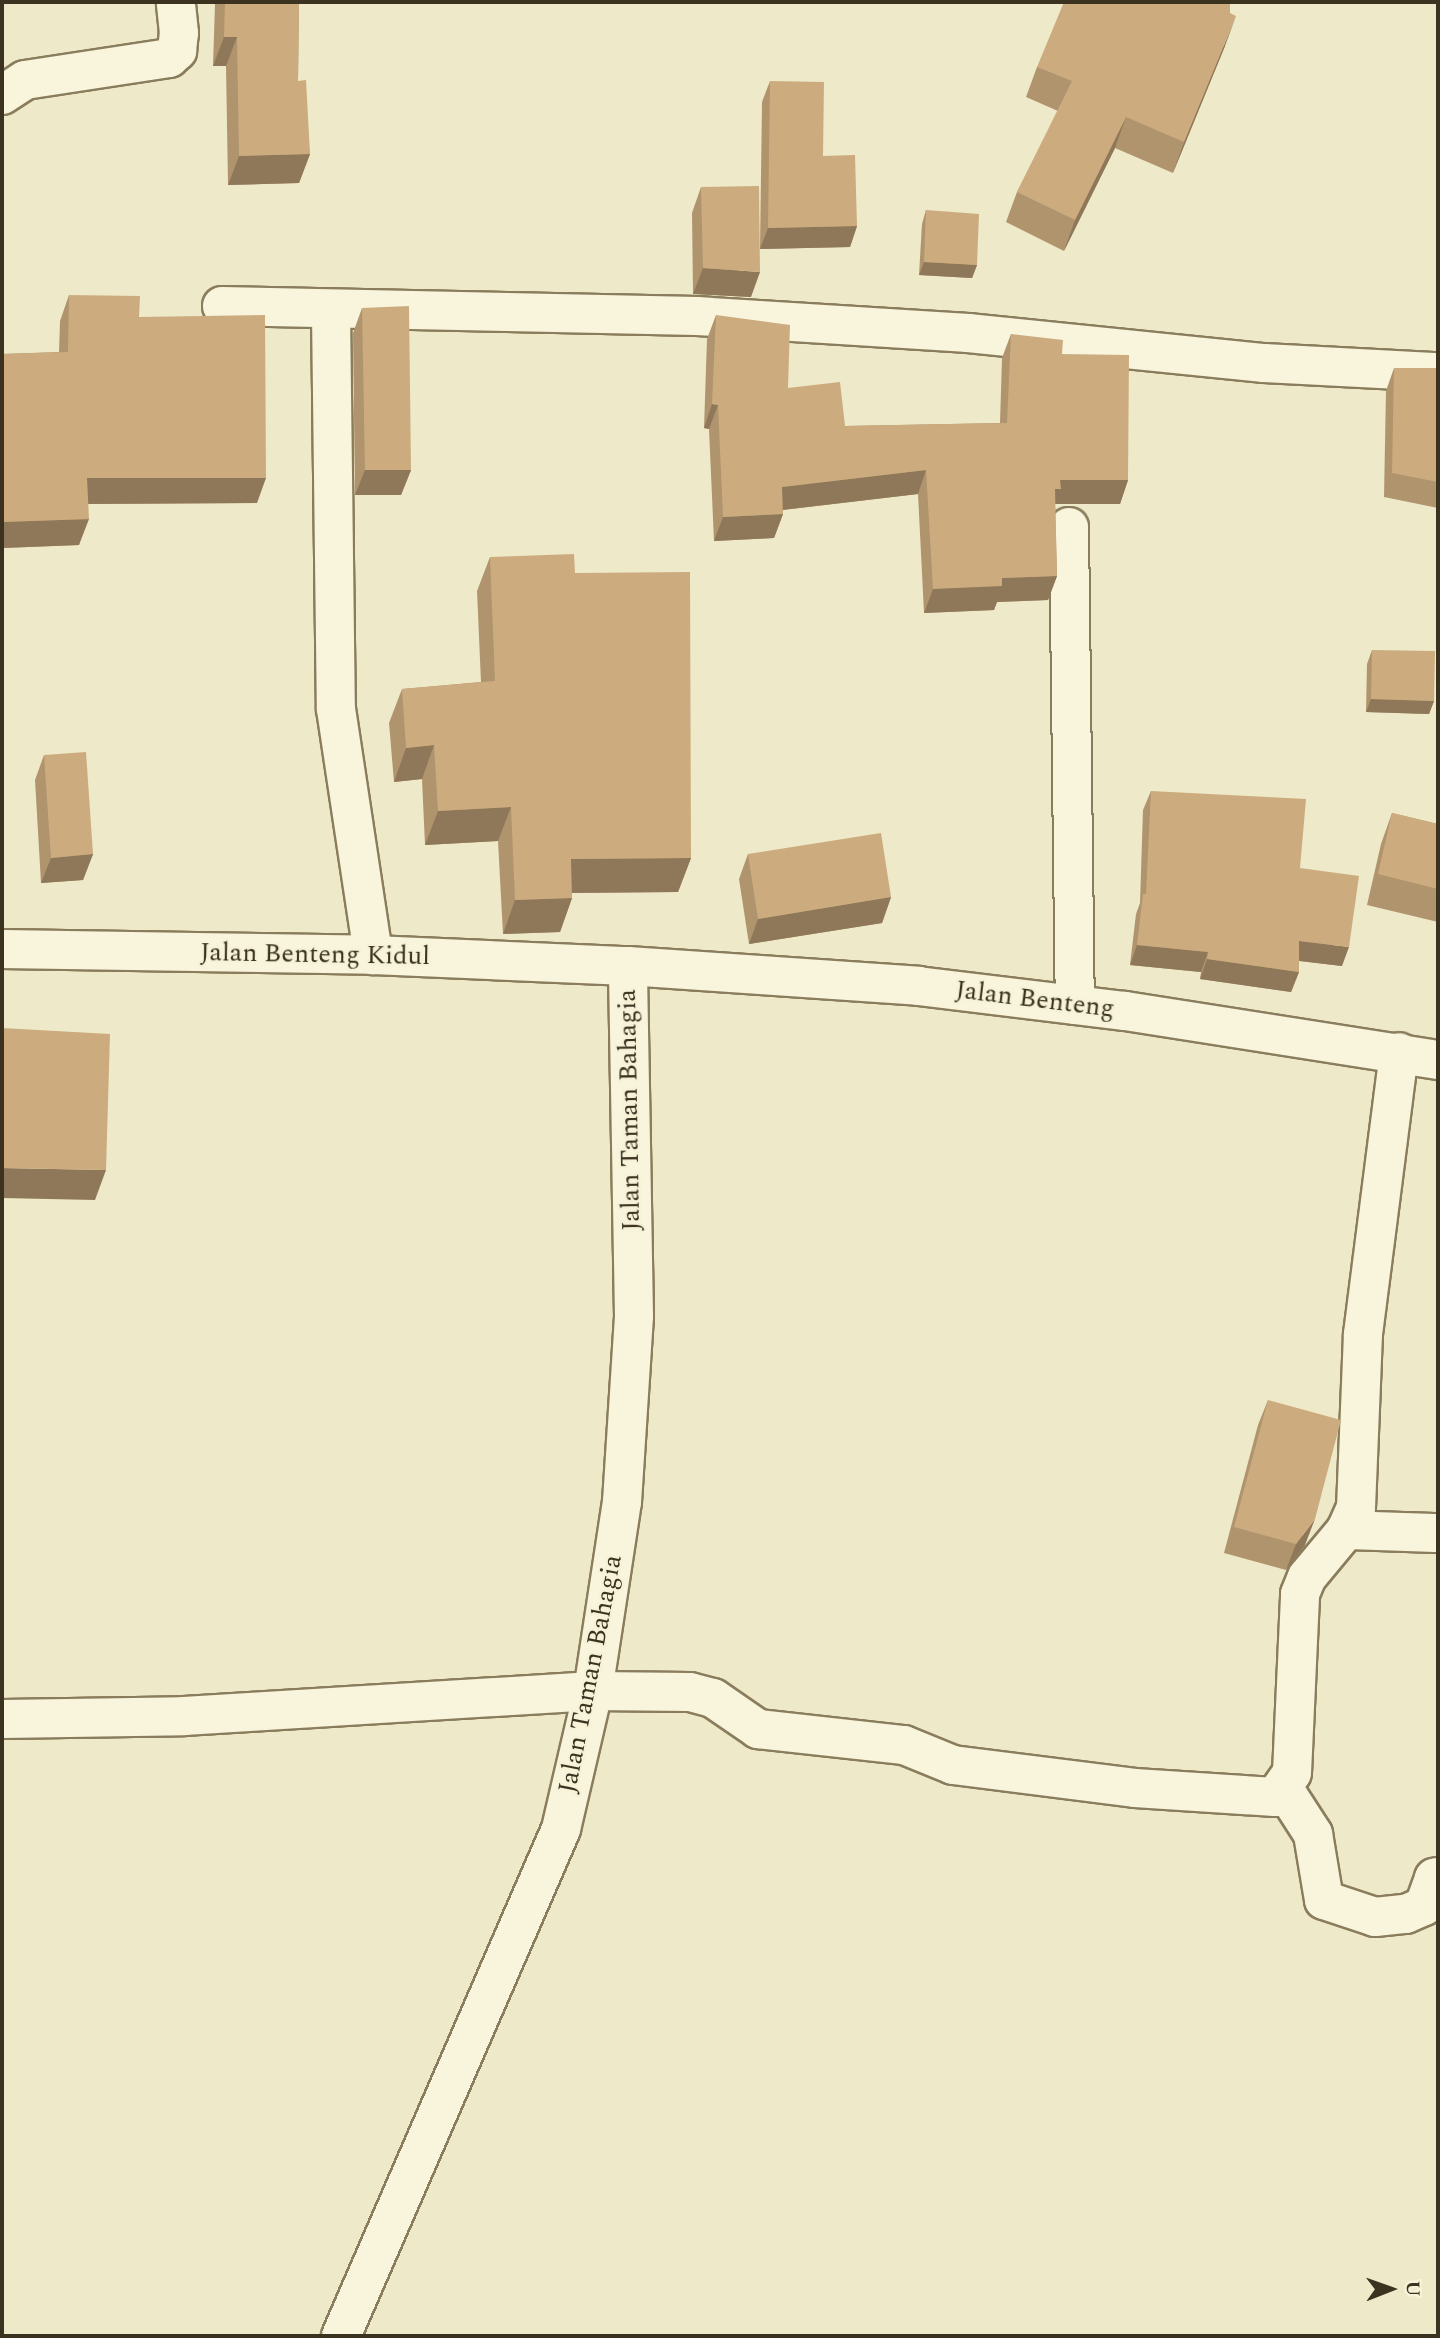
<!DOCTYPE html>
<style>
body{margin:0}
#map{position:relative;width:1440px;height:2338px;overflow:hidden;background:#eee9c8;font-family:Spectral,serif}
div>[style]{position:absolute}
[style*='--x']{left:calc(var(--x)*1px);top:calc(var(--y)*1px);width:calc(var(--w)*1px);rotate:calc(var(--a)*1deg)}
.roads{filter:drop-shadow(2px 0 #8a7d5d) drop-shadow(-2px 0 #8a7d5d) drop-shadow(0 2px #8a7d5d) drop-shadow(0 -2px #8a7d5d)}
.minor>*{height:38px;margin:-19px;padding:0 19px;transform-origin:19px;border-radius:19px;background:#f9f5dc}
.wall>*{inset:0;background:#af946d}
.shaded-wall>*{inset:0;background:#8f7859}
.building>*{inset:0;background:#ccac7f}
span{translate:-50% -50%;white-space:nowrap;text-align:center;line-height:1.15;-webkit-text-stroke:5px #f6f2d8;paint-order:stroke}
.street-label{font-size:26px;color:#3b3220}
.frame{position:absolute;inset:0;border:4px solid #3b3220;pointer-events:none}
.north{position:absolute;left:1356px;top:2254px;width:70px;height:70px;-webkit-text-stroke:5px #f6f2d8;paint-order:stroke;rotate:89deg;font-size:19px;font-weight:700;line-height:28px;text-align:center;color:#3b3220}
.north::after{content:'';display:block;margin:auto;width:24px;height:32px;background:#3b3220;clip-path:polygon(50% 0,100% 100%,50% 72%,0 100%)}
</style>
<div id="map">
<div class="roads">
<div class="minor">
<div style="--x:2;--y:95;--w:27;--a:-33"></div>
<div style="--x:25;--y:80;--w:146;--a:-8.7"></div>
<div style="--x:169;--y:58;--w:11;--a:-41"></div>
<div style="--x:177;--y:51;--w:18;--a:-84"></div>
<div style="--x:179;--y:33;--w:31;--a:-96"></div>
<div style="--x:222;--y:306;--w:475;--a:1.2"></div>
<div style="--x:697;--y:316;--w:272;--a:3.6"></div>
<div style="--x:968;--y:333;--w:298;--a:5.8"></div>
<div style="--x:1264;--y:363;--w:174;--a:3"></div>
<div style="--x:331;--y:311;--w:398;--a:89.3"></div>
<div style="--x:336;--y:709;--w:249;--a:81.4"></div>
<div style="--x:1069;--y:527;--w:478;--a:89.3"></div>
<div style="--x:2;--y:949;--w:371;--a:0.9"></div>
<div style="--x:373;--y:955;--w:255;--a:2.5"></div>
<div style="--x:628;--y:966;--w:291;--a:3.9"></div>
<div style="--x:918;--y:986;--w:209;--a:6.9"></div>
<div style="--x:1125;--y:1011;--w:317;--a:8.9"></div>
<div style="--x:1346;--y:1530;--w:92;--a:1.9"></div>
<div style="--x:2;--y:1719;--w:182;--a:-0.9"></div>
<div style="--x:184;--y:1716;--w:410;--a:-3.5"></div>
<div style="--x:593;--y:1691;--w:97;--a:0.6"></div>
<div style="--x:690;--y:1692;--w:24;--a:15"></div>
<div style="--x:713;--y:1698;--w:55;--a:34.6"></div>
<div style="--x:758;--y:1729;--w:147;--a:6.3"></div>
<div style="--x:904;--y:1745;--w:53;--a:22.2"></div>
<div style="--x:953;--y:1765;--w:183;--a:7.2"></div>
<div style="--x:1135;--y:1788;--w:140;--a:3.7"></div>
<div style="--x:1275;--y:1797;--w:29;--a:-55"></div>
<div style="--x:1292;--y:1773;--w:179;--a:-87.4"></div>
<div style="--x:1300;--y:1594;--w:18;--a:-68"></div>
<div style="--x:1307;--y:1577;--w:61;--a:-50.3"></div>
<div style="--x:1346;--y:1530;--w:24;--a:-66"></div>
<div style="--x:1356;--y:1508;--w:174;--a:-87.7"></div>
<div style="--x:1363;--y:1334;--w:284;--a:-82.7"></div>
<div style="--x:1284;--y:1789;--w:54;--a:57.2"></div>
<div style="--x:1313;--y:1834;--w:67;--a:80.5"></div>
<div style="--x:1324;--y:1900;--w:54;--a:18.4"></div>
<div style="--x:1375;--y:1917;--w:31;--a:-6"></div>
<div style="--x:1406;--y:1914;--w:20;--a:-24"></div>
<div style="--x:1424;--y:1906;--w:30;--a:-70"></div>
<div style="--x:1434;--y:1878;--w:4;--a:-14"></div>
<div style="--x:341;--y:2336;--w:553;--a:-66.54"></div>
<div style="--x:561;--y:1829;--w:142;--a:-76.9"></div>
<div style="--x:593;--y:1691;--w:191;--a:-81.3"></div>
<div style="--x:622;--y:1502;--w:186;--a:-86.3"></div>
<div style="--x:634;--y:1316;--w:350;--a:-91"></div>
</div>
</div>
<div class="wall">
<div style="clip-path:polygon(207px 2px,299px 2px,298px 81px,310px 154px,299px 183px,228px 185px,226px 66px,213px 66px,215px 4px,208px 4px)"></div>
<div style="clip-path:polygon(1225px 46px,1173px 173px,1115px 148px,1064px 251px,1006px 222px,1017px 192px,1058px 111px,1026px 97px,1037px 67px)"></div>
<div style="clip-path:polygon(770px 81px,823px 156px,857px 226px,850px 247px,760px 249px,762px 102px)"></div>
<div style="clip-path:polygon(701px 187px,751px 297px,693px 294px,692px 213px)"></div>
<div style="clip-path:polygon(926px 210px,977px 265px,972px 278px,919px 275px,922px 224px)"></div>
<div style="clip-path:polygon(69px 295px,139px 317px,257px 503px,88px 504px,79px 545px,2px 548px,2px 354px,59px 352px,60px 321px)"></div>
<div style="clip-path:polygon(362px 308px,411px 470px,401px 495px,355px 495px,353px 333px)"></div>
<div style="clip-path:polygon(716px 315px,788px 388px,845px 426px,1000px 423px,1002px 358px,1011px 334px,1062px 354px,1128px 480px,1120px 504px,1055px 504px,1057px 576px,1048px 600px,997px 602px,994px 610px,924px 613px,918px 494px,783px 510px,783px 514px,774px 538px,714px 541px,709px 429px,704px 428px,707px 339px)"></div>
<div style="clip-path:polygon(1394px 368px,1438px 368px,1438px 508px,1384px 497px,1386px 391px)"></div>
<div style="clip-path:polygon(490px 557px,575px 573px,691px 858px,678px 892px,572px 893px,572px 898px,560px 932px,503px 934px,498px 841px,425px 845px,422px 779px,394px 782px,389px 723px,402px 689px,481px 682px,477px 591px)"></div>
<div style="clip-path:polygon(1372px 650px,1434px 701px,1429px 714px,1366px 712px,1367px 664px)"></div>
<div style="clip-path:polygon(44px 755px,93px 854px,83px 880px,41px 883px,35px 780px)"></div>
<div style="clip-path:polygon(1151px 791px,1300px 868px,1342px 966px,1299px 961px,1299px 972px,1291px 992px,1200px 979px,1201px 972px,1130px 965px,1136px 914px,1140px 903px,1143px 810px)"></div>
<div style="clip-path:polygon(1392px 813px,1438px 824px,1438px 922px,1367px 905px,1381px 844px)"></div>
<div style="clip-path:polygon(748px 854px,891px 897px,882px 923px,749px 944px,739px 879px)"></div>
<div style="clip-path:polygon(1268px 1400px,1305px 1545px,1286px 1570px,1224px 1553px,1258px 1425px)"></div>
</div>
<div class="shaded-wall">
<div style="clip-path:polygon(208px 2px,216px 2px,215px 4px,208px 4px)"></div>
<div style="clip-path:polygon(1236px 16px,1225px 46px,1173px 173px,1184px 142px)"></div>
<div style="clip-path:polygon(224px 37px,237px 37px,226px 66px,213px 66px)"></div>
<div style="clip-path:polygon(1126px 117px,1115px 148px,1064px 251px,1075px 220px)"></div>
<div style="clip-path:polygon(310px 154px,299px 183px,228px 185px,239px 156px)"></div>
<div style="clip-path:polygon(857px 226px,850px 247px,760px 249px,768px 228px)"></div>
<div style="clip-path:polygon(924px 262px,977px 265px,972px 278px,919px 275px)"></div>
<div style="clip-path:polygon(703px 268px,760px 272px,751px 297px,693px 294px)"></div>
<div style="clip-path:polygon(712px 404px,718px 405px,709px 429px,704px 428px)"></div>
<div style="clip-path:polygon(365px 470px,411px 470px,401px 495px,355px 495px)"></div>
<div style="clip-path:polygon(926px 470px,918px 494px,773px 511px,782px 487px)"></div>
<div style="clip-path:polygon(87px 478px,266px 478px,257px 503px,78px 504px)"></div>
<div style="clip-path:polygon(1060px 480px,1128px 480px,1120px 504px,1055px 504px,1055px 489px)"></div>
<div style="clip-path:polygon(783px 514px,774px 538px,714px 541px,723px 517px)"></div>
<div style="clip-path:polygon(89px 519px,79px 545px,2px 548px,2px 522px)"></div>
<div style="clip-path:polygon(1057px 576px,1048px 600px,997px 602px,994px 610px,924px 613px,933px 589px,1002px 578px)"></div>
<div style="clip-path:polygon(1371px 699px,1434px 701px,1429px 714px,1366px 712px)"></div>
<div style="clip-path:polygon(434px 745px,422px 779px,394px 782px,406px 748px)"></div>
<div style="clip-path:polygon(511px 807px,498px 841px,425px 845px,438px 811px)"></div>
<div style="clip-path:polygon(93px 854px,83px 880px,41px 883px,51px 858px)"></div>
<div style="clip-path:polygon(691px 858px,678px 892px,558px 893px,571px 859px)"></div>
<div style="clip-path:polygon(891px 897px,882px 923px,749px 944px,758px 919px)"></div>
<div style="clip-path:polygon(572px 898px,560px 932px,503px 934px,515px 900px)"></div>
<div style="clip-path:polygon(1299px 941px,1349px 947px,1342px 966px,1292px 960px)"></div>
<div style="clip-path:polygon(1137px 945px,1208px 952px,1201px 972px,1130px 965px)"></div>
<div style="clip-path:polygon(1207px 959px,1299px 972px,1291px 992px,1200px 979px)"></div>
<div style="clip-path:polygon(2px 1168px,106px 1170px,95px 1200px,2px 1198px)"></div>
<div style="clip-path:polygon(1315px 1519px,1305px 1545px,1286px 1570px,1296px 1544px)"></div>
</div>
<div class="building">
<div style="clip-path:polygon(225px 2px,299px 2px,298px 81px,306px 80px,310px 154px,239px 156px,237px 37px,224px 37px)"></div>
<div style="clip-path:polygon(1064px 2px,1230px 2px,1230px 13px,1236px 16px,1184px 142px,1126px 117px,1075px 220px,1017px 192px,1072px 81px,1037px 67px)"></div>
<div style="clip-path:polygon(770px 81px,824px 82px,823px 156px,855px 155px,857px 226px,768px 228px)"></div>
<div style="clip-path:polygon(759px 186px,760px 272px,703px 268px,701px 187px)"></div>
<div style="clip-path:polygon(926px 210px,979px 214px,977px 265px,924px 262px)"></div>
<div style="clip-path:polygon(69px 295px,140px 296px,139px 317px,265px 315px,266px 478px,87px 478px,89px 519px,2px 522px,2px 354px,68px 352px)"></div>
<div style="clip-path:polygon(409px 306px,411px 470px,365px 470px,362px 308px)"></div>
<div style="clip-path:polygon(716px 315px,790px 325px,788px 388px,840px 382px,845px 426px,1007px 423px,1011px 334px,1063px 340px,1062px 354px,1129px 355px,1128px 480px,1060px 480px,1061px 489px,1055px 489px,1057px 576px,1002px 578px,1002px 586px,933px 589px,926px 470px,782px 487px,783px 514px,723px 517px,718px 405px,712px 404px)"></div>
<div style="clip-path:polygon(1394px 368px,1438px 368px,1438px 482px,1392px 473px)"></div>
<div style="clip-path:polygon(574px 554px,575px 573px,690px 572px,691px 858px,571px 859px,572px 898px,515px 900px,511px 807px,438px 811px,434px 745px,406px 748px,402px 689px,495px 681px,490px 557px)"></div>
<div style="clip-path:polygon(1372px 650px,1435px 651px,1434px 701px,1371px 699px)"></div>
<div style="clip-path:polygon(86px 752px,93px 854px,51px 858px,44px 755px)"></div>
<div style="clip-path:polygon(1151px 791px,1306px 799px,1300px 868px,1359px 876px,1349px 947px,1299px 941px,1299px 972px,1207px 959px,1208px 952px,1137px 945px,1143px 894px,1146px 894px)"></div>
<div style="clip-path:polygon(1392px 813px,1438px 824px,1438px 889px,1378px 874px)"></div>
<div style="clip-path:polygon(881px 833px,891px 897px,758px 919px,748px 854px)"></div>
<div style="clip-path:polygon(2px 1028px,110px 1034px,106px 1170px,2px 1168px)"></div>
<div style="clip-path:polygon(1268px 1400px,1341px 1420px,1315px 1519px,1296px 1544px,1234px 1527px)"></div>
</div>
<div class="street-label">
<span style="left:315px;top:955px;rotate:1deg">Jalan Benteng Kidul</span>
<span style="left:1035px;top:1000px;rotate:7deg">Jalan Benteng</span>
<span style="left:630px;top:1110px;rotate:-91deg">Jalan Taman Bahagia</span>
<span style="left:591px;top:1674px;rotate:-79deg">Jalan Taman Bahagia</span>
</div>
<div class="frame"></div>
<div class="north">U</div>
</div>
